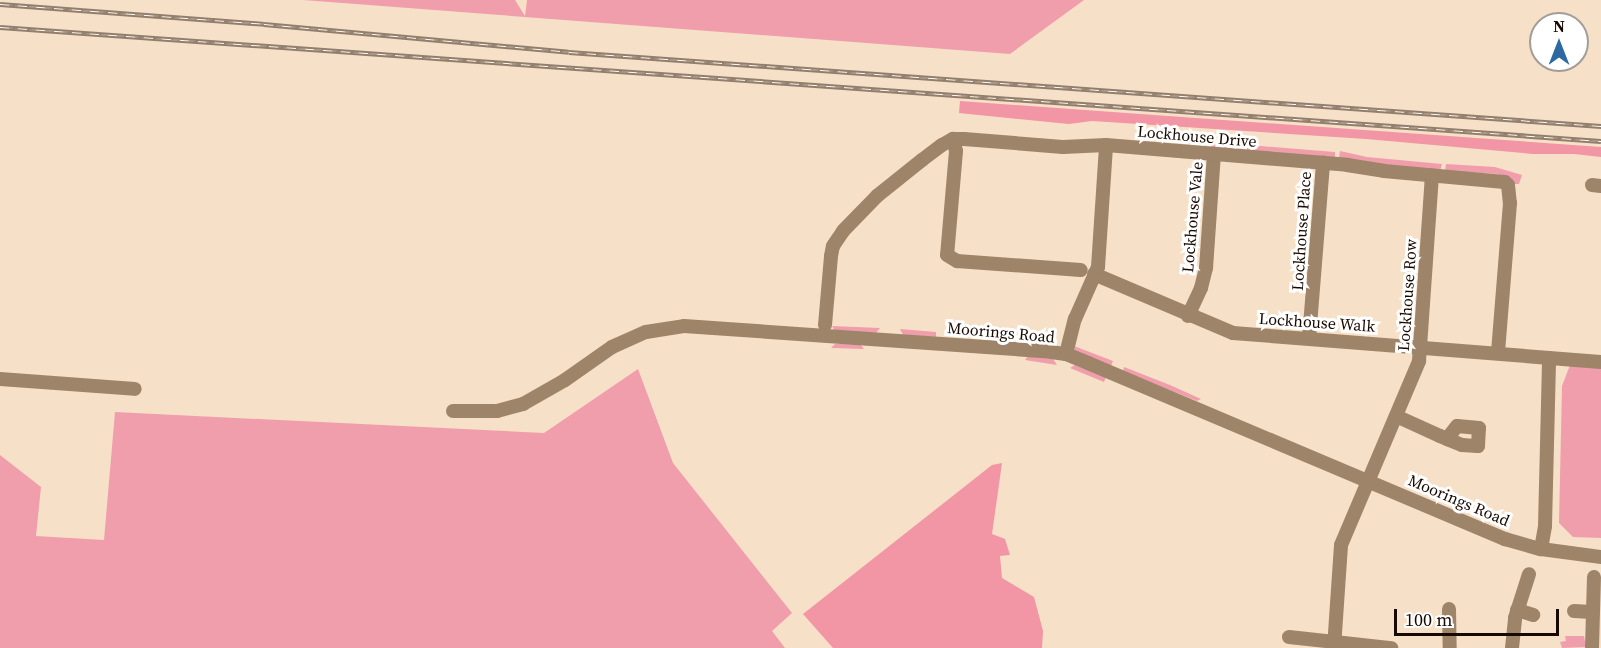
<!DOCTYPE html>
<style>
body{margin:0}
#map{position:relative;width:1601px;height:648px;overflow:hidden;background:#f7e0c8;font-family:"Source Serif 4",serif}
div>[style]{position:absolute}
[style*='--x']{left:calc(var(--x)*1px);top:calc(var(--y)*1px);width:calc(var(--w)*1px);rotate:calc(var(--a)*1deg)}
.green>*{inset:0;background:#f09eac}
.forest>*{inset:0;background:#f295a5}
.minor>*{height:14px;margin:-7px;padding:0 7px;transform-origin:7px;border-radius:7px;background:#9e8468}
.rail>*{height:5px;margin-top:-2.5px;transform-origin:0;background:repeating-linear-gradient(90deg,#fff 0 9px,#927e6d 0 18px);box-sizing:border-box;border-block:2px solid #927e6d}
span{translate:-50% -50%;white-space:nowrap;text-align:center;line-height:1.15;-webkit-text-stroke:6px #fff;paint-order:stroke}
.street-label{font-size:16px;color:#180900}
.north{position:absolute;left:1529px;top:12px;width:60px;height:60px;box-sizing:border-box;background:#fff;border:2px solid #a39d99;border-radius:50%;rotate:0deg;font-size:16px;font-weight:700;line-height:24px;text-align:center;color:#180900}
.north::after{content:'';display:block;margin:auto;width:21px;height:27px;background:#2c69a0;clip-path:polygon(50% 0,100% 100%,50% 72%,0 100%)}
.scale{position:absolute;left:1394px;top:609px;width:165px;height:27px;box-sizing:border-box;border:3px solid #180900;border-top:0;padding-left:8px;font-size:18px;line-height:21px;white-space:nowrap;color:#180900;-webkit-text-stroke:4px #fff;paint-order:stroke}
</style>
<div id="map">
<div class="green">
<div style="clip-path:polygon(303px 0,515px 0,525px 16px,527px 0,1084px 0,1010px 54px)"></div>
<div style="clip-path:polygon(1211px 142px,1335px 152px,1335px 158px,1211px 148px)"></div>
<div style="clip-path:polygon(1340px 151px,1367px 157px,1442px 164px,1440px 171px,1418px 169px,1339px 158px)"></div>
<div style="clip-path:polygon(1446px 164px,1495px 167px,1522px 175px,1519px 184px,1513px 184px,1498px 174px,1445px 171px)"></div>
<div style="clip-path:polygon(832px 326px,880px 328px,876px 333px,835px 331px)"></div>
<div style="clip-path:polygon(900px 329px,936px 332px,936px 337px,903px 335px)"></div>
<div style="clip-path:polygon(835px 344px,860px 344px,864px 349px,831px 348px)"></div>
<div style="clip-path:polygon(1074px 346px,1113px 361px,1111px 366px,1075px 351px)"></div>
<div style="clip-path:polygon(1028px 356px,1053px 359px,1057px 365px,1025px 360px)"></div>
<div style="clip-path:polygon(1075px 365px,1106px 377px,1104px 382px,1070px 368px)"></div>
<div style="clip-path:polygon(1570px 365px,1601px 367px,1601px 538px,1573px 537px,1559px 523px,1562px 386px)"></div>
<div style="clip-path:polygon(1124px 367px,1170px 385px,1201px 399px,1197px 401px,1123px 371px)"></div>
<div style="clip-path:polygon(638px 369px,673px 463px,792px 613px,772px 631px,785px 648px,0 648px,0 455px,41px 487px,36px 536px,104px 540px,115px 412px,544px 433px)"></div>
<div style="clip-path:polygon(1565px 636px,1584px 636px,1586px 647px,1562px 648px,1560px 642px,1566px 641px)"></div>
</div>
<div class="forest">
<div style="clip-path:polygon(960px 101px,1601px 147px,1601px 157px,1574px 154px,1533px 154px,1366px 139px,1092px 121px,1069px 124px,959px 113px)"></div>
<div style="clip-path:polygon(1002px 463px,992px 534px,1005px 539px,1010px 555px,1000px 556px,1002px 578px,1034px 597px,1043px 631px,1042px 648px,833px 648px,803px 614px,992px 465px)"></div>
</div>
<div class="minor">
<div style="--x:953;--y:139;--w:12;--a:76"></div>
<div style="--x:956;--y:151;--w:104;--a:94.9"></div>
<div style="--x:947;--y:255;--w:12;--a:31"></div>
<div style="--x:957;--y:261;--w:124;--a:4.2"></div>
<div style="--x:1592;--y:185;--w:9;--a:6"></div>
<div style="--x:1094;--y:274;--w:151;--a:23"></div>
<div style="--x:1233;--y:333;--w:369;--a:4.5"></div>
<div style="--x:1188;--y:316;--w:31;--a:-65"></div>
<div style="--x:1201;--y:288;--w:21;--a:-76"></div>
<div style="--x:1206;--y:268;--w:114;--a:-86"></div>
<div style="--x:825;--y:325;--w:69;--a:-85"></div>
<div style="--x:831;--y:256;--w:10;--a:-79"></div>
<div style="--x:833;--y:246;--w:18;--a:-56"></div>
<div style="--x:843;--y:231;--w:49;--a:-45.8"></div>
<div style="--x:877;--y:196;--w:58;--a:-38.7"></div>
<div style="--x:922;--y:160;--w:25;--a:-37"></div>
<div style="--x:942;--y:145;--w:13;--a:-29"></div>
<div style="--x:953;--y:139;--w:11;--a:0"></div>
<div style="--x:964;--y:139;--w:99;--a:4.6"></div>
<div style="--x:1063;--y:147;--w:43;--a:-2.7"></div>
<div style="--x:1106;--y:145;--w:242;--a:4.7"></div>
<div style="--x:1347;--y:165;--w:37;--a:9"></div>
<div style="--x:1384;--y:171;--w:121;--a:5.2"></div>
<div style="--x:1505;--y:182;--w:4;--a:45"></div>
<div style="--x:1508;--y:185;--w:18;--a:84"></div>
<div style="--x:1510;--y:203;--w:150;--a:94.6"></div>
<div style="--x:1309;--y:338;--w:176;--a:-85.4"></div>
<div style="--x:1066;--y:354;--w:36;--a:-76"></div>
<div style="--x:1075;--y:319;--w:57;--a:-66.1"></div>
<div style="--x:1098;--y:267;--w:122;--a:-86.2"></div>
<div style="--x:0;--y:379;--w:135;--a:4.2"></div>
<div style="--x:453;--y:411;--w:44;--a:0"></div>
<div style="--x:497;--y:411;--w:27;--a:-15"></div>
<div style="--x:523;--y:404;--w:48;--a:-29.7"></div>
<div style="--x:565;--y:380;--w:57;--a:-35.1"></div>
<div style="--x:612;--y:347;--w:37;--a:-24"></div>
<div style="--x:646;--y:332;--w:38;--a:-9"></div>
<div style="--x:684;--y:326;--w:361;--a:4"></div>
<div style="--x:1044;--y:351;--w:22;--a:8"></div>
<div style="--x:1066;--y:354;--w:24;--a:22"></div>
<div style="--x:1088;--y:363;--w:453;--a:22.9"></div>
<div style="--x:1505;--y:539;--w:37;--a:16"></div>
<div style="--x:1541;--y:549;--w:61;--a:7.6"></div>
<div style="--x:1396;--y:416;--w:48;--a:24.4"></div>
<div style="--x:1440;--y:436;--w:8;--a:23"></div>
<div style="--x:1447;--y:439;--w:16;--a:22"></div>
<div style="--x:1462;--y:445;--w:16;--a:4"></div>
<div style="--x:1478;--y:446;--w:18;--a:-87"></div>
<div style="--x:1479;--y:428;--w:22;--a:-175"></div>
<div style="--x:1457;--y:426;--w:16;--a:128"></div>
<div style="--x:1541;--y:549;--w:23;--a:-80"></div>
<div style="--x:1545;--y:526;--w:168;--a:-88.6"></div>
<div style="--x:1449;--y:609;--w:39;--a:89"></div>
<div style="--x:1517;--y:610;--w:17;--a:17"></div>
<div style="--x:1574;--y:611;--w:18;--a:3"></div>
<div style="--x:1289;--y:637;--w:103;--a:6.2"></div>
<div style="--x:1334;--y:648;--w:103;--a:-86.1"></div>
<div style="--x:1341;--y:545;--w:200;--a:-67"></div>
<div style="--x:1419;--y:361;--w:186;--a:-86"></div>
<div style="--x:1512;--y:648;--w:30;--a:-84"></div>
<div style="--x:1515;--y:618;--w:46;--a:-72.3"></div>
<div style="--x:1592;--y:648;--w:71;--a:-88.4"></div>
</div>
<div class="rail">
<div style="--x:0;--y:4;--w:265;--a:4.3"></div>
<div style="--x:264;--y:24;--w:306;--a:5.2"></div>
<div style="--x:569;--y:52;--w:1035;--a:4.1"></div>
<div style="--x:0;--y:27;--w:1605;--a:4.07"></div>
</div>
<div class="street-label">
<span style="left:1197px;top:136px;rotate:5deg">Lockhouse Drive</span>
<span style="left:1192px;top:217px;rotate:-85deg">Lockhouse Vale</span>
<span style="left:1301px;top:231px;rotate:-86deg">Lockhouse Place</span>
<span style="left:1407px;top:295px;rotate:-86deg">Lockhouse Row</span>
<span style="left:1317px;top:322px;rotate:4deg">Lockhouse Walk</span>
<span style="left:1001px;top:332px;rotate:5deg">Moorings Road</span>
<span style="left:1459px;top:500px;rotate:23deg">Moorings Road</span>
</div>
<div class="north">N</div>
<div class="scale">100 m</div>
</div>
